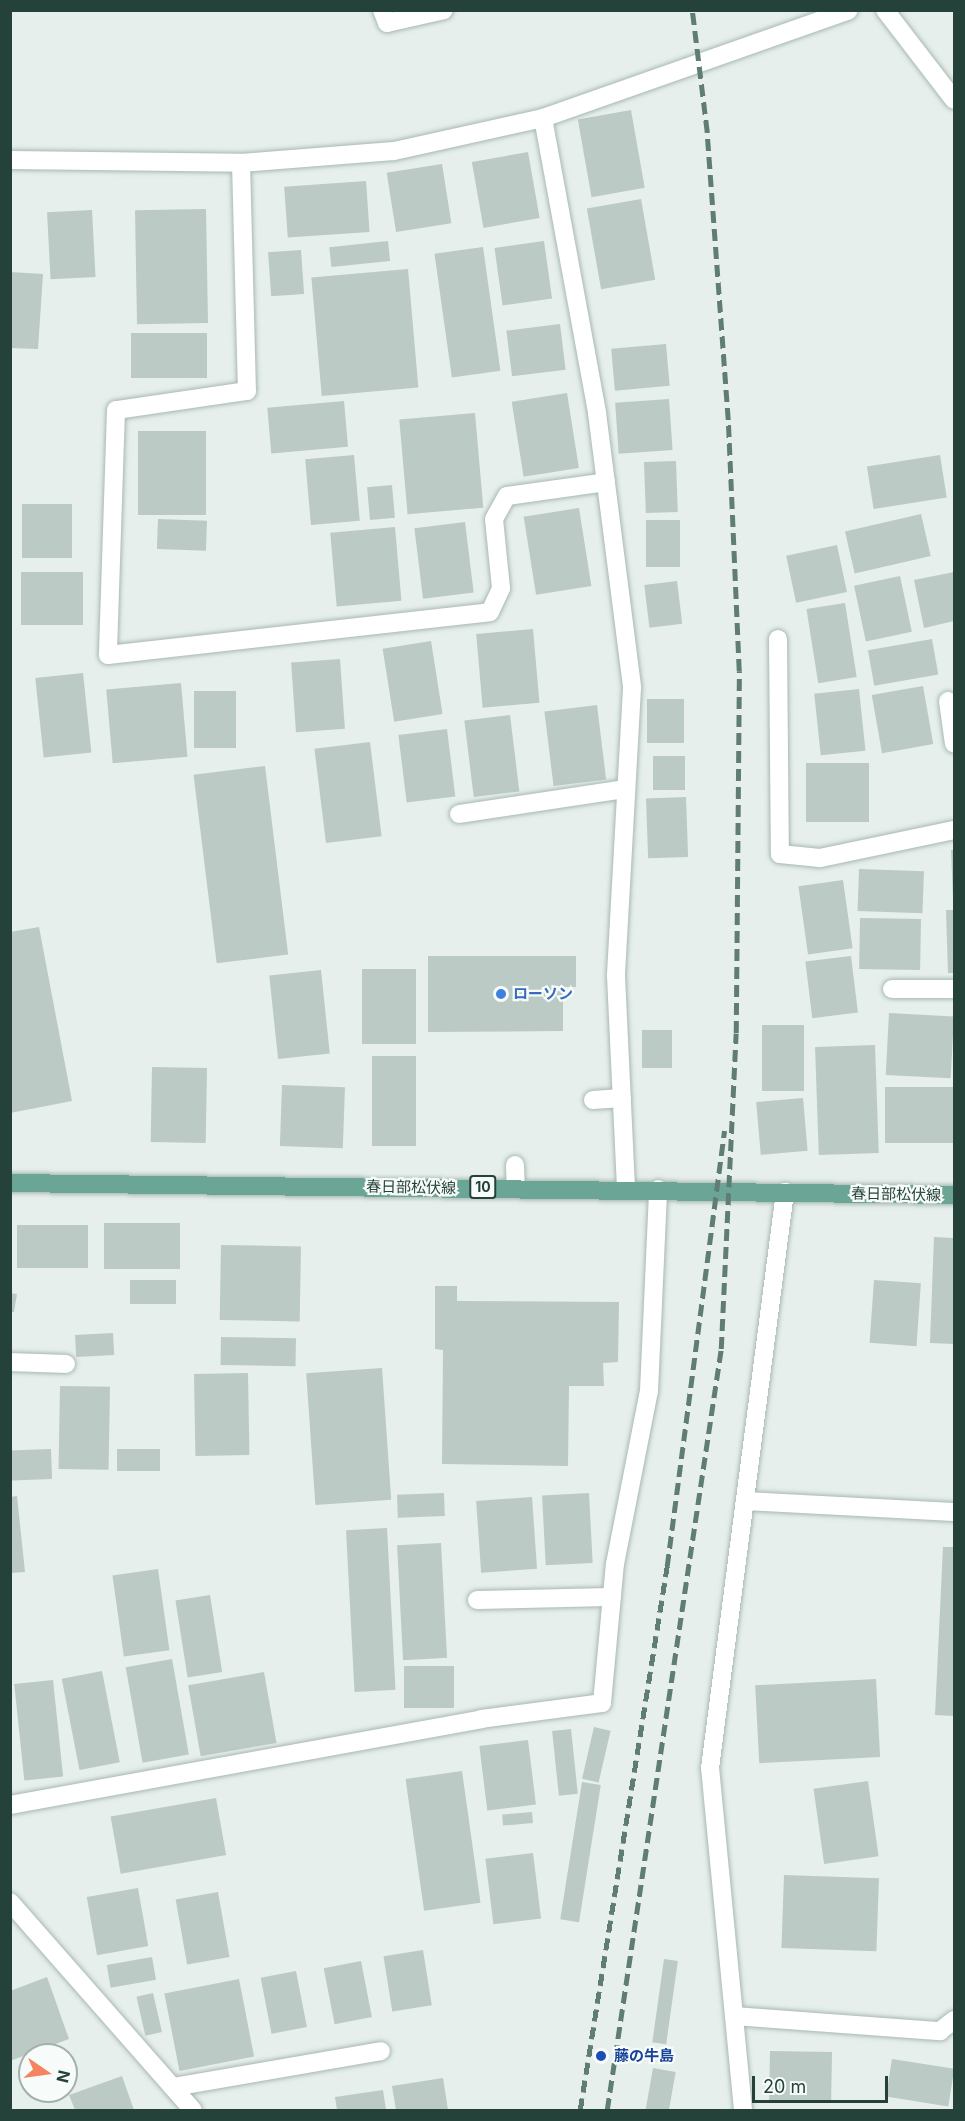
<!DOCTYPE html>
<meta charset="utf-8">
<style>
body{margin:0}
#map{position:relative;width:965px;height:2121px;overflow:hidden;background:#e6efeb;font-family:Inter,"Noto Sans JP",sans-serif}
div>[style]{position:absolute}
.building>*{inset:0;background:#bbcac4;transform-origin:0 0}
.roads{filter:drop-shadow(0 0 2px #a8b8b2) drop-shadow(0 0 2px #a8b8b2)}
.minor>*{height:18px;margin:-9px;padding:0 9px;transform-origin:9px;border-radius:9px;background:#fff}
.major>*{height:18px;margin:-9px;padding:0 9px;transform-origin:9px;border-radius:9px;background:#6aa596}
.rail>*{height:4.5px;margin-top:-2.25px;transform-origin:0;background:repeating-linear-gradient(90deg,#5f7d75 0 12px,transparent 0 18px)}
.dots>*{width:16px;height:16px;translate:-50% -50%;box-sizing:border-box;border:3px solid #f7fbf9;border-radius:50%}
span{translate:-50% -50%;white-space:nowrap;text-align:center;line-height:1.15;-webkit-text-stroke:4.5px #f7fbf9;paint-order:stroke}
.shield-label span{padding:2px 4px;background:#f7fbf9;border:2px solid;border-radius:4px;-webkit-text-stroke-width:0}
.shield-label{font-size:14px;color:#24423a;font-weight:700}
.shop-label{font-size:15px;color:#366cbe;font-weight:700}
.left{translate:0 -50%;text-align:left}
.street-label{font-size:15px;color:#24423a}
.transit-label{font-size:15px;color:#164399;font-weight:700}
.frame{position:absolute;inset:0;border:12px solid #24423a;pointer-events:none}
.north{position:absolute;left:18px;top:2043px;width:60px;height:60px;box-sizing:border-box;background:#f7fbf9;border:2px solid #a3b1ad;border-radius:50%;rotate:103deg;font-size:16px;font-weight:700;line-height:24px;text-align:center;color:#24423a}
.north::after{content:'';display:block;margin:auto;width:21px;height:27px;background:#f4845f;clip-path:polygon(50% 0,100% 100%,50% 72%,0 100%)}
.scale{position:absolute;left:752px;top:2076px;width:136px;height:27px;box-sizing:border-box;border:3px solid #24423a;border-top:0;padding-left:8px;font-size:18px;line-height:21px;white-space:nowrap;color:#24423a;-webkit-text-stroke:4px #f7fbf9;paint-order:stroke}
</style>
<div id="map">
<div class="building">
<i style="left:631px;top:110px;width:79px;height:54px;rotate:80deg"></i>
<i style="left:528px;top:152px;width:67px;height:57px;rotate:80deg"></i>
<i style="left:442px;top:164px;width:60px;height:56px;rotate:81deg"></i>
<i style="left:366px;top:181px;width:51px;height:82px;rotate:86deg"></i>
<i style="left:641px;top:199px;width:82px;height:55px;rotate:80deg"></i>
<i style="left:206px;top:209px;width:114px;height:71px;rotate:89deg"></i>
<i style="left:92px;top:210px;width:67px;height:45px;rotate:87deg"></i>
<i style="left:388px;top:241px;width:20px;height:59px;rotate:84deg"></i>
<i style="left:544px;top:241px;width:58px;height:50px;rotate:82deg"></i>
<i style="left:483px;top:247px;width:125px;height:49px;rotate:82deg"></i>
<i style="left:301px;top:250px;width:44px;height:33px;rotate:86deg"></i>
<i style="left:408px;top:269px;width:119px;height:97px;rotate:85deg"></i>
<i style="clip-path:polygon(10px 272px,43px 274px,38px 349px,10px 348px)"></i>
<i style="left:560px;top:324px;width:46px;height:54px;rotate:83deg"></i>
<i style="left:131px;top:333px;width:76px;height:45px"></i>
<i style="left:666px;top:344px;width:42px;height:55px;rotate:85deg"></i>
<i style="left:567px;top:393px;width:76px;height:56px;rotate:81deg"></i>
<i style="left:669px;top:399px;width:51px;height:54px;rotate:86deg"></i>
<i style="left:344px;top:401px;width:46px;height:77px;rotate:85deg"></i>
<i style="left:475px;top:413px;width:95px;height:76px;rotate:85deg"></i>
<i style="left:138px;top:431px;width:68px;height:84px"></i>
<i style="left:354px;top:455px;width:66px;height:49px;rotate:85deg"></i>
<i style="left:940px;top:455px;width:43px;height:74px;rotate:81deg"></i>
<i style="left:676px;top:461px;width:51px;height:32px;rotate:88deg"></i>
<i style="left:392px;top:485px;width:33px;height:25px;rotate:85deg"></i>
<i style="left:22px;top:504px;width:50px;height:54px"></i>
<i style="left:579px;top:508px;width:79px;height:56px;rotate:81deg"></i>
<i style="left:921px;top:514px;width:43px;height:78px;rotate:77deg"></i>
<i style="left:158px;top:519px;width:49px;height:30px;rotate:2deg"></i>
<i style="left:646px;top:520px;width:34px;height:47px"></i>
<i style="left:465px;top:522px;width:71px;height:51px;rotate:83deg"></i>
<i style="left:395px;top:527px;width:74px;height:65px;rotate:85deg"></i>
<i style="left:837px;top:545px;width:48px;height:52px;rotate:78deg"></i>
<i style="left:21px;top:572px;width:62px;height:53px"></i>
<i style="clip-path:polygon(954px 572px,954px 621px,924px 628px,914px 580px)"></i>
<i style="left:900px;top:576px;width:57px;height:47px;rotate:78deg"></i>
<i style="left:677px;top:581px;width:43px;height:33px;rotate:83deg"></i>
<i style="left:845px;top:603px;width:75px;height:39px;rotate:81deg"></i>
<i style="left:533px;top:629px;width:74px;height:57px;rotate:85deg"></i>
<i style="left:932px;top:639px;width:36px;height:65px;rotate:80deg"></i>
<i style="left:431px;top:641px;width:74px;height:49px;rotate:81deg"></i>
<i style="left:340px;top:659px;width:70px;height:49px;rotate:86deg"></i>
<i style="left:83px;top:673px;width:80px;height:48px;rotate:84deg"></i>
<i style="left:181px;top:683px;width:74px;height:75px;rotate:85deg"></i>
<i style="left:923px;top:686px;width:59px;height:52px;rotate:80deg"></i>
<i style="left:859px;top:689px;width:62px;height:45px;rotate:84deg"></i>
<i style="left:194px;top:691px;width:42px;height:57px"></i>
<i style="left:647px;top:699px;width:37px;height:44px"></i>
<i style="left:597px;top:705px;width:75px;height:53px;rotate:83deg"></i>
<i style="left:510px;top:715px;width:77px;height:46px;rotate:83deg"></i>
<i style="left:447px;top:729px;width:68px;height:49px;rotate:83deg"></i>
<i style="left:370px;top:742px;width:95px;height:56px;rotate:83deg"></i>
<i style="left:653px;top:756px;width:32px;height:34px"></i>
<i style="left:806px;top:763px;width:63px;height:59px"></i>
<i style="left:265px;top:766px;width:190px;height:72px;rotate:83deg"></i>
<i style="left:686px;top:797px;width:60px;height:40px;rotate:88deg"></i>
<i style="clip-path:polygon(951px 850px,954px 850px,954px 899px,953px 899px)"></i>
<i style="left:859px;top:869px;width:65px;height:42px;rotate:2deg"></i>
<i style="left:843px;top:880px;width:69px;height:45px;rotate:82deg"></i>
<i style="clip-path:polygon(946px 910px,954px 910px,954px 973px,948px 973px)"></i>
<i style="left:860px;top:918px;width:61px;height:51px;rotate:1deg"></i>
<i style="clip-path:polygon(39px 927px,72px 1101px,10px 1113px,10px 932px)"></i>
<i style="clip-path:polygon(428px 956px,576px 956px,576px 987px,563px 987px,563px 1031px,428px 1032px)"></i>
<i style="left:851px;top:956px;width:57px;height:46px;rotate:83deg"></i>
<i style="left:362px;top:969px;width:54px;height:75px"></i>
<i style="left:321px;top:970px;width:84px;height:52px;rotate:84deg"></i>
<i style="left:889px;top:1013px;width:65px;height:62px;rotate:3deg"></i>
<i style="left:762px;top:1025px;width:42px;height:66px"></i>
<i style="left:642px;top:1030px;width:30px;height:38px"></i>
<i style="left:875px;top:1045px;width:108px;height:60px;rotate:88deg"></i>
<i style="left:372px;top:1056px;width:44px;height:90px"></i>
<i style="left:152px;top:1067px;width:55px;height:75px;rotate:1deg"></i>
<i style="left:282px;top:1085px;width:63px;height:61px;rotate:2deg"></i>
<i style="left:954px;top:1087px;width:56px;height:69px;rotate:90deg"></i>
<i style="left:803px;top:1098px;width:53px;height:47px;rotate:85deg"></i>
<i style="left:104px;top:1223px;width:76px;height:46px"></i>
<i style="left:17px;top:1225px;width:71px;height:43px"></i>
<i style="clip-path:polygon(934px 1237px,954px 1238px,954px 1344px,930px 1343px)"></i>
<i style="left:221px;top:1245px;width:80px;height:75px;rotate:1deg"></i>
<i style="left:130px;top:1280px;width:46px;height:24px"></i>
<i style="left:874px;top:1280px;width:47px;height:63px;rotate:4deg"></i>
<i style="clip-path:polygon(435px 1286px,457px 1286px,457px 1301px,619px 1302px,618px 1362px,603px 1363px,604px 1386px,569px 1386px,568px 1466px,442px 1464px,443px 1350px,435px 1349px)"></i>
<i style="clip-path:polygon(10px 1293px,17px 1294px,14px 1312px,10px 1312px)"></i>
<i style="left:113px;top:1333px;width:22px;height:38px;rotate:87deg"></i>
<i style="left:221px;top:1337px;width:75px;height:28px;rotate:1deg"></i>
<i style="left:382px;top:1368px;width:132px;height:76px;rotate:86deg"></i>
<i style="left:248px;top:1373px;width:82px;height:54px;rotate:89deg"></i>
<i style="left:60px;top:1386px;width:50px;height:83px;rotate:1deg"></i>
<i style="left:51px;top:1449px;width:30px;height:41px;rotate:88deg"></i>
<i style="left:160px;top:1449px;width:22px;height:43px;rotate:90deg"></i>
<i style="left:444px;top:1493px;width:23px;height:47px;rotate:88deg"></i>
<i style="left:589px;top:1493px;width:70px;height:47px;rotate:87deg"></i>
<i style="clip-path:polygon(17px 1496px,25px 1572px,10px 1573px,10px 1497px)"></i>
<i style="left:532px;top:1497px;width:72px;height:56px;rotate:86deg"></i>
<i style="left:387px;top:1528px;width:162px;height:41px;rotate:87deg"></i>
<i style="left:441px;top:1543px;width:115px;height:44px;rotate:87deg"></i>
<i style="clip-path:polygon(943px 1547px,954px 1547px,954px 1716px,935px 1715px)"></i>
<i style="left:158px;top:1569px;width:82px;height:46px;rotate:82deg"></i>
<i style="left:210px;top:1595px;width:78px;height:35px;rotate:81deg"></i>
<i style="left:172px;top:1659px;width:97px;height:47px;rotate:80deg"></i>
<i style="left:404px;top:1666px;width:50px;height:42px"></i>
<i style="left:102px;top:1671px;width:93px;height:41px;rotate:79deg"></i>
<i style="left:264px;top:1672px;width:72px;height:77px;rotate:80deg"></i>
<i style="left:876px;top:1679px;width:78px;height:121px;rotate:87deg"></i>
<i style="left:53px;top:1680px;width:97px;height:39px;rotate:84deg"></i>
<i style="left:594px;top:1727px;width:17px;height:53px;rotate:13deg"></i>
<i style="left:571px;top:1729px;width:65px;height:19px;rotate:84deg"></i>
<i style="left:528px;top:1740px;width:65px;height:49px;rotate:83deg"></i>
<i style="left:462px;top:1771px;width:133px;height:57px;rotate:82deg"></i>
<i style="left:868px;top:1781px;width:76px;height:55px;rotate:82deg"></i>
<i style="left:582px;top:1782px;width:19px;height:139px;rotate:9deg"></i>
<i style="left:216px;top:1798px;width:58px;height:107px;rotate:80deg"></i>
<i style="left:532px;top:1812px;width:11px;height:30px;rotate:85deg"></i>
<i style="left:533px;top:1853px;width:66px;height:48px;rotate:83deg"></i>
<i style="left:784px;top:1875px;width:95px;height:73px;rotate:2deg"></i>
<i style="left:138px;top:1888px;width:59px;height:52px;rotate:80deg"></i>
<i style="left:218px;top:1892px;width:66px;height:43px;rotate:80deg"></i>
<i style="left:423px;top:1950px;width:56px;height:40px;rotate:81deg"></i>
<i style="left:152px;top:1957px;width:23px;height:46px;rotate:80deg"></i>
<i style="left:664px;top:1959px;width:14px;height:84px;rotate:8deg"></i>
<i style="left:361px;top:1961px;width:57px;height:38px;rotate:79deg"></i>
<i style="left:296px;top:1971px;width:57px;height:36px;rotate:79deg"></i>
<i style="clip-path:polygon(47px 1977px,69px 2039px,10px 2061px,10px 1991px)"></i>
<i style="left:239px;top:1979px;width:79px;height:76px;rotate:79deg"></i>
<i style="left:153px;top:1993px;width:40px;height:17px;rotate:77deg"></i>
<i style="left:770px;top:2051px;width:62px;height:50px;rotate:1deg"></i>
<i style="left:892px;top:2059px;width:63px;height:38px;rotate:9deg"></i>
<i style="left:653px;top:2068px;width:23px;height:42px;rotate:10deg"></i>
<i style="clip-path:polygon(122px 2076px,134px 2110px,75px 2110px,69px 2095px)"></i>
<i style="clip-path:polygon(443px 2078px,448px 2110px,396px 2110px,392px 2086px)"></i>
<i style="clip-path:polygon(383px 2090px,386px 2110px,337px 2110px,335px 2097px)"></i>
</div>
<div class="roads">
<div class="minor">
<i style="left:382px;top:10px;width:14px;rotate:69deg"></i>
<i style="left:387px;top:23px;width:58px;rotate:-12.8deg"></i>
<i style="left:885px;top:10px;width:113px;rotate:52.5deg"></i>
<i style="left:543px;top:118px;width:300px;rotate:79.6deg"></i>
<i style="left:597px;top:413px;width:277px;rotate:82.7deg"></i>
<i style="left:632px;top:688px;width:288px;rotate:93.2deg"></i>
<i style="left:616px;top:976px;width:212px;rotate:87.3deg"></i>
<i style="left:10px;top:160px;width:231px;rotate:0.7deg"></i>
<i style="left:241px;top:163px;width:153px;rotate:-4.5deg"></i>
<i style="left:394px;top:151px;width:153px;rotate:-12.5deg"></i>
<i style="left:543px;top:118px;width:324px;rotate:-19.4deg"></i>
<i style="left:241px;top:163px;width:228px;rotate:88.5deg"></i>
<i style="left:247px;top:391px;width:132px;rotate:171.7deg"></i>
<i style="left:116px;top:410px;width:245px;rotate:91.9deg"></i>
<i style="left:108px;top:655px;width:384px;rotate:-6.4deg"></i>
<i style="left:490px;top:612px;width:26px;rotate:-65deg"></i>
<i style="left:501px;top:588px;width:69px;rotate:-95.8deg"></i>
<i style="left:494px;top:519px;width:26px;rotate:-61deg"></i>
<i style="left:507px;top:496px;width:100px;rotate:-8deg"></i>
<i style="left:778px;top:639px;width:215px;rotate:89.5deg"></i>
<i style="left:780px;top:854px;width:40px;rotate:5.7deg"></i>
<i style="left:820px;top:858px;width:137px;rotate:-11.8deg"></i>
<i style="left:948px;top:701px;width:43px;rotate:82.1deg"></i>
<i style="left:459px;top:814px;width:168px;rotate:-8.6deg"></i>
<i style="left:892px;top:989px;width:62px"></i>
<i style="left:593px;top:1100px;width:29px;rotate:-4deg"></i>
<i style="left:515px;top:1165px;width:23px;rotate:88deg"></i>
<i style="left:10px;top:1362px;width:56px;rotate:2deg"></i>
<i style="left:745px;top:1501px;width:209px;rotate:3deg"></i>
<i style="left:477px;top:1600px;width:135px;rotate:-1.3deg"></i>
<i style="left:10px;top:1805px;width:479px;rotate:-10.3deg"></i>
<i style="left:481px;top:1719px;width:122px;rotate:-7.5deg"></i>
<i style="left:602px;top:1703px;width:140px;rotate:-84.7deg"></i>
<i style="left:615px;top:1564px;width:176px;rotate:-78.9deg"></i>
<i style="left:649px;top:1391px;width:202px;rotate:-87.4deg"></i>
<i style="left:10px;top:1902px;width:277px;rotate:48.7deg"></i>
<i style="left:734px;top:2016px;width:207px;rotate:4.2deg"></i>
<i style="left:940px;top:2031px;width:18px;rotate:-38deg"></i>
<i style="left:173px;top:2087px;width:211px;rotate:-9.8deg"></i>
<i style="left:743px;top:2110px;width:344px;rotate:-95.5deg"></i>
<i style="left:710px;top:1768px;width:581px;rotate:-82.58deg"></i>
</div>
<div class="major">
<i style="left:10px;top:1183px;width:944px;rotate:0.73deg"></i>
</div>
</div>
<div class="rail">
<i style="left:580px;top:2110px;width:551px;rotate:-80.91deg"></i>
<i style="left:667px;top:1566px;width:439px;rotate:-82.5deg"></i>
<i style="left:607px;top:2110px;width:769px;rotate:-81.48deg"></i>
<i style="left:721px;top:1349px;width:316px;rotate:-87.3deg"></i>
<i style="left:736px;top:1033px;width:362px;rotate:-89.5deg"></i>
<i style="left:739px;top:671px;width:251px;rotate:-92.5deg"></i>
<i style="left:728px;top:420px;width:289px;rotate:-94.2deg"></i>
<i style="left:707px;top:132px;width:123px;rotate:-97deg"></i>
</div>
<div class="dots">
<i style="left:501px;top:994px;background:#3f7fe0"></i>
<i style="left:601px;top:2056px;background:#1a4fb4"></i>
</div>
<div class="shield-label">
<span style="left:483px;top:1187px">10</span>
</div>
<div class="shop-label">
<span class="left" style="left:513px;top:994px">ローソン</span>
</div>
<div class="street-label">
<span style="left:411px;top:1187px;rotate:1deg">春日部松伏線</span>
<span style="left:896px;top:1194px;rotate:1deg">春日部松伏線</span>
</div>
<div class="transit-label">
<span class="left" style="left:614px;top:2056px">藤の牛島</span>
</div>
<div class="frame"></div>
<div class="north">N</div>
<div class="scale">20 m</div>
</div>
